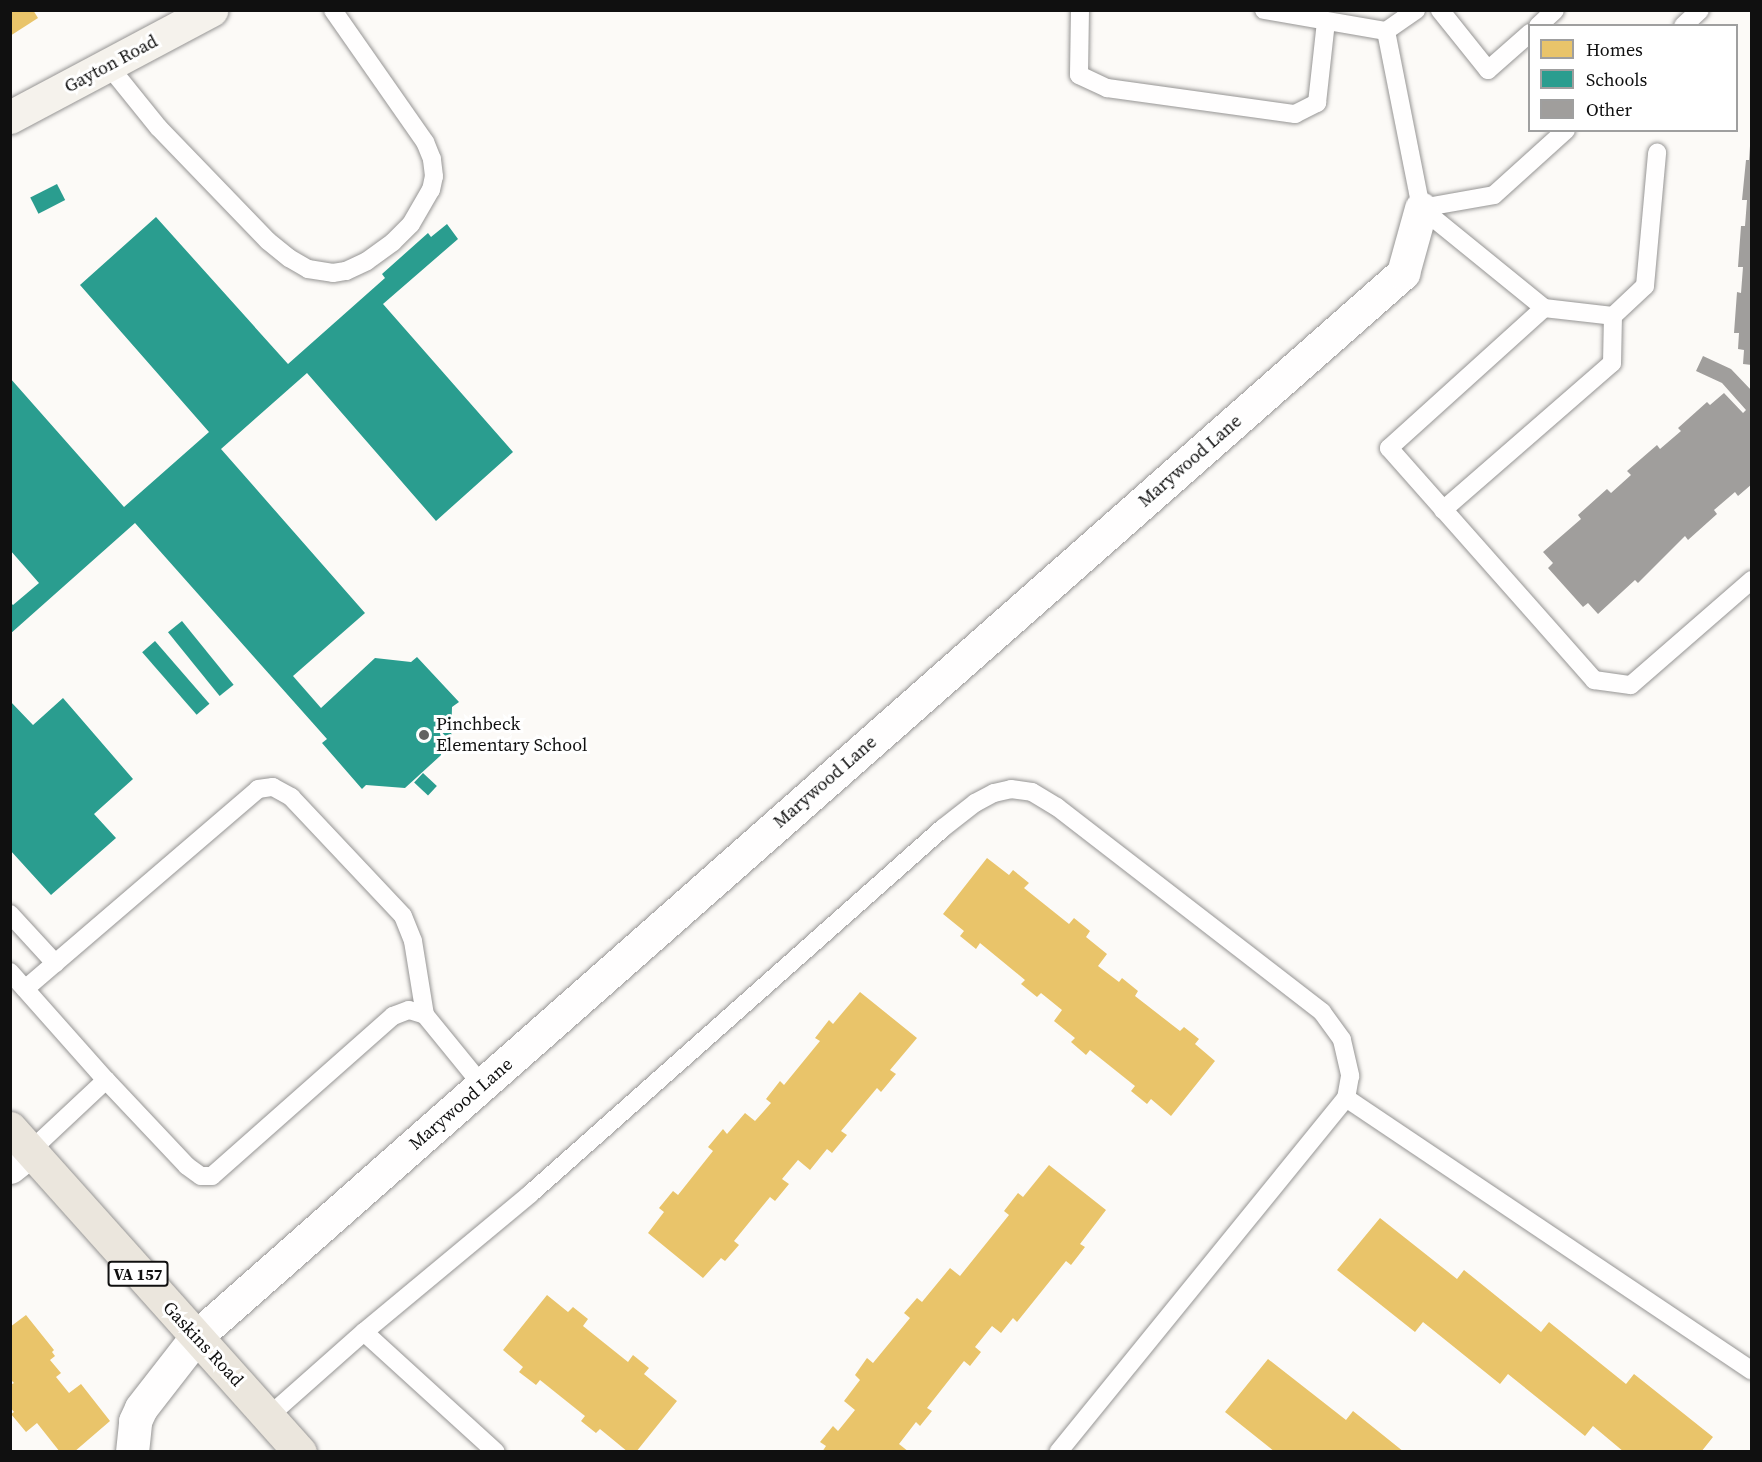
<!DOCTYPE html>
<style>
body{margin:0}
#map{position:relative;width:1762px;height:1462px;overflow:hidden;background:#fcfaf7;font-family:"Source Serif 4",serif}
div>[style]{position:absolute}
.homes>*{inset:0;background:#e9c46a}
.schools>*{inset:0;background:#2a9d8f;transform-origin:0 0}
.building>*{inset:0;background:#a09e9c}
.roads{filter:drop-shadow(0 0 2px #969594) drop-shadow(0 0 2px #969594)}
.lane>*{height:18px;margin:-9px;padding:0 9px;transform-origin:9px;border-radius:9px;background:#fffefe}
.street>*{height:33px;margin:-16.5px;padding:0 16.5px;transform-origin:16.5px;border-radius:16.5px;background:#fffefe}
.secondary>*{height:33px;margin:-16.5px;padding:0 16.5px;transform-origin:16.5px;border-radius:16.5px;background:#f5f2ec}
.primary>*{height:33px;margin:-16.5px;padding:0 16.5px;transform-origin:16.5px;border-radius:16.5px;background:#ebe6dd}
.dots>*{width:16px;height:16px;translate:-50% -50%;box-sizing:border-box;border:3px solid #fff;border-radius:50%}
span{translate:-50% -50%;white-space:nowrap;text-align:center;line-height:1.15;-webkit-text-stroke:6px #fff;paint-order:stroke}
.shield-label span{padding:2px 4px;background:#fff;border:2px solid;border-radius:4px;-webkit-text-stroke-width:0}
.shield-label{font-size:16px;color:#101010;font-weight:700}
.street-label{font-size:18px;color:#101010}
.poi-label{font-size:18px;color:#101010}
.left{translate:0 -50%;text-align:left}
.frame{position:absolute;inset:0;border:12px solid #101010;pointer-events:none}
.legend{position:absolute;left:1528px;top:24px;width:210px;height:108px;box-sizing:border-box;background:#fff;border:2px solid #9f9f9f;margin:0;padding:8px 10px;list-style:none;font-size:18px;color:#101010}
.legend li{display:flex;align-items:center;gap:12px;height:30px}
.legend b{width:30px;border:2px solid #9f9f9f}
</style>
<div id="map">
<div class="homes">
<i style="clip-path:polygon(10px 10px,33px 10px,38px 18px,10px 36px)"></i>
<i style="clip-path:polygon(987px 858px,1009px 875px,1013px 870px,1029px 883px,1024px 888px,1069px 924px,1074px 918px,1090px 931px,1086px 937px,1107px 954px,1098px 966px,1119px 982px,1122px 978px,1138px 991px,1135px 996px,1180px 1031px,1184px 1027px,1199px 1039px,1195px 1044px,1215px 1061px,1171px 1116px,1151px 1099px,1147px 1104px,1131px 1091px,1135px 1086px,1090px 1050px,1086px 1055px,1071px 1042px,1075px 1038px,1054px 1021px,1062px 1010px,1041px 993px,1037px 997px,1021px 984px,1025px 980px,980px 943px,976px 949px,960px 936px,964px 931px,943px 914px)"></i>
<i style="clip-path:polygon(860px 992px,917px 1038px,890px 1070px,896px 1074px,881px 1092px,877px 1088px,841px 1131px,847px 1135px,832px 1153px,827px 1149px,810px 1170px,798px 1160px,782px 1179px,789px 1184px,775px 1201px,770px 1197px,734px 1241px,739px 1245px,725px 1261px,721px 1258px,703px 1278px,648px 1233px,664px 1212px,659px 1208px,673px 1191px,678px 1195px,713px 1151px,708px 1147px,723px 1129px,727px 1134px,745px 1113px,755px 1121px,771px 1103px,766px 1099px,780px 1081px,784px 1085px,820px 1041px,815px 1038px,829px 1020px,833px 1024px)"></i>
<i style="clip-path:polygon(1049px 1165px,1106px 1210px,1080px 1244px,1085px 1247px,1071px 1265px,1066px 1261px,1017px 1322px,1013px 1318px,1001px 1333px,992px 1326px,975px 1347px,981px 1352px,970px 1366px,964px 1361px,927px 1408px,932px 1411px,920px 1426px,916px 1422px,899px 1444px,909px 1452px,822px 1452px,826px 1446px,820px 1442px,833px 1426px,838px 1431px,855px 1410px,844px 1401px,860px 1380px,855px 1375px,867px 1358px,873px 1363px,910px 1318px,904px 1313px,917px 1298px,922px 1302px,950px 1268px,960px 1276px,1009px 1215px,1004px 1211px,1018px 1193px,1023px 1197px)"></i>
<i style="clip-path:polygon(1380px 1218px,1457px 1279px,1464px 1270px,1541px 1332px,1549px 1322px,1626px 1384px,1634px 1374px,1713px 1437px,1701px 1452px,1624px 1452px,1593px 1426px,1585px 1436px,1508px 1374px,1500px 1384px,1423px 1322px,1415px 1332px,1337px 1270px)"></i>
<i style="clip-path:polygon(547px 1295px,568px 1312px,573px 1307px,588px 1319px,583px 1326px,628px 1362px,633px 1355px,649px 1368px,644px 1374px,677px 1401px,636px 1452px,628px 1452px,600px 1429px,596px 1433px,581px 1421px,585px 1416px,540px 1380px,536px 1385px,519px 1372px,523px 1367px,503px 1350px)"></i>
<i style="clip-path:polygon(26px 1315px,54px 1350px,52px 1352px,55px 1356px,50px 1360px,61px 1373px,56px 1377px,69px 1393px,81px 1384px,110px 1421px,74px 1452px,60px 1452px,37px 1423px,26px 1432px,11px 1414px,14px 1412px,10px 1407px,10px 1385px,14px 1383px,10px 1379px,10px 1327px)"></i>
<i style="clip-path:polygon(1268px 1359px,1346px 1420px,1353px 1411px,1404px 1452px,1275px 1452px,1225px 1412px)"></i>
</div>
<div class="schools">
<i style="left:57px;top:184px;width:18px;height:30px;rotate:63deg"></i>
<i style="clip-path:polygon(156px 217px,288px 364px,385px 278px,382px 274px,428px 233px,431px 237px,447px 224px,458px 239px,383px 304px,513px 452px,436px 521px,307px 373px,221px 449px,365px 613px,293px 676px,321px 708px,375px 658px,411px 662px,417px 657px,459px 702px,452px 707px,451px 746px,405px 788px,366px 785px,362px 789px,322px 743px,327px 739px,135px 523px,10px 634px,10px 602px,13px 605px,39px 583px,10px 550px,10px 378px,124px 507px,209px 432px,80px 285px)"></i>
<i style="left:182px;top:621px;width:82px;height:18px;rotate:51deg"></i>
<i style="left:155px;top:641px;width:83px;height:17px;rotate:49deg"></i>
<i style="clip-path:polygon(63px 698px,133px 779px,94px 814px,116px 838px,51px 895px,10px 850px,10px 701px,33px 725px)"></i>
<i style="left:423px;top:773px;width:19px;height:13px;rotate:43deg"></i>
</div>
<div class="building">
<i style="clip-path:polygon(1750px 146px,1752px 146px,1752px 365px,1743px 364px,1744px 350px,1738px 349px,1739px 333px,1734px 333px,1737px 292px,1741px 293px,1743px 267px,1738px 267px,1741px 226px,1745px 226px,1747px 200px,1742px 200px,1746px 160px,1749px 160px)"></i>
<i style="clip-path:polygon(1703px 356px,1731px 369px,1752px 391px,1752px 484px,1738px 496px,1735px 492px,1714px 510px,1717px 514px,1688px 540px,1685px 536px,1638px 583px,1635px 580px,1598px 614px,1588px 603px,1583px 607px,1548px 568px,1553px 563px,1543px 552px,1581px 519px,1578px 515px,1607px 489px,1611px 493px,1631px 475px,1627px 471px,1657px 445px,1660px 449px,1681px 431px,1678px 428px,1707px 402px,1710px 405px,1724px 393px,1743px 413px,1746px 410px,1722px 383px,1696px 371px)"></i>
</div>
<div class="roads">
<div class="lane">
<i style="left:1080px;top:10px;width:65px;rotate:90.9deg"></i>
<i style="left:1079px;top:75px;width:31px;rotate:25deg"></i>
<i style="left:1107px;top:88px;width:190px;rotate:7.9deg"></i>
<i style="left:1295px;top:114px;width:25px;rotate:-27deg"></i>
<i style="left:1317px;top:103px;width:82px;rotate:-83.7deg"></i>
<i style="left:1264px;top:10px;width:124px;rotate:9.8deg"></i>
<i style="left:1386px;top:31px;width:180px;rotate:78.8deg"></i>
<i style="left:1421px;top:208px;width:159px;rotate:39.1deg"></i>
<i style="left:1544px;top:308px;width:209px;rotate:137.9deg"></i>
<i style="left:1389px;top:448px;width:310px;rotate:48.5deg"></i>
<i style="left:1594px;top:680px;width:37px;rotate:8deg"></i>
<i style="left:1631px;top:685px;width:160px;rotate:-41deg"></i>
<i style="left:1440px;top:10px;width:77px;rotate:51.3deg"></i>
<i style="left:1488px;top:70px;width:56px;rotate:-41.4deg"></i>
<i style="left:1538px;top:26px;width:23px;rotate:-43deg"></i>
<i style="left:1683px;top:26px;width:23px;rotate:-43deg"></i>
<i style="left:1386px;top:31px;width:37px;rotate:-35deg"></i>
<i style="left:108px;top:65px;width:80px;rotate:51.1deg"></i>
<i style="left:158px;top:127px;width:158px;rotate:46deg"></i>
<i style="left:268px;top:241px;width:27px;rotate:39deg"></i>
<i style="left:289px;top:258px;width:22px;rotate:30deg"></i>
<i style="left:308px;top:269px;width:25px;rotate:9deg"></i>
<i style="left:333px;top:273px;width:13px;rotate:-9deg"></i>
<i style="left:346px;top:271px;width:23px;rotate:-25deg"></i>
<i style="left:367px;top:261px;width:32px;rotate:-36deg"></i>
<i style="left:393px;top:242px;width:25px;rotate:-45deg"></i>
<i style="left:411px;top:224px;width:39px;rotate:-60deg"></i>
<i style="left:431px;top:190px;width:14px;rotate:-78deg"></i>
<i style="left:434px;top:176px;width:17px;rotate:-97deg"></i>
<i style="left:432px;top:159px;width:18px;rotate:-112deg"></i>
<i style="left:425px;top:142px;width:161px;rotate:-124.9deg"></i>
<i style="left:1421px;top:208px;width:74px;rotate:-10.1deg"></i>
<i style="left:1494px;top:195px;width:97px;rotate:-42.1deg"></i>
<i style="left:1544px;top:308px;width:69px;rotate:6.6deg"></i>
<i style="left:1613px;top:316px;width:44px;rotate:-43.2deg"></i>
<i style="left:1645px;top:286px;width:134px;rotate:-84.8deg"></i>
<i style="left:1443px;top:510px;width:224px;rotate:-41deg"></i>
<i style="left:1612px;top:363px;width:47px;rotate:-88.8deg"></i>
<i style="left:10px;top:914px;width:67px;rotate:47.4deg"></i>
<i style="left:10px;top:972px;width:144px;rotate:48.4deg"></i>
<i style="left:106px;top:1080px;width:104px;rotate:136.9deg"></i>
<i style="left:25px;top:989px;width:307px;rotate:-40.6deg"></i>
<i style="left:258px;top:789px;width:15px;rotate:-8deg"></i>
<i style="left:273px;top:787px;width:21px;rotate:29deg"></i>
<i style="left:291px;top:797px;width:163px;rotate:46.7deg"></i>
<i style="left:403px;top:916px;width:27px;rotate:68deg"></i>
<i style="left:413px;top:941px;width:75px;rotate:80.8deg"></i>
<i style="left:106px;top:1080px;width:118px;rotate:46.7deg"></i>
<i style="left:187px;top:1166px;width:17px;rotate:36deg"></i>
<i style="left:201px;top:1176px;width:11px"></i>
<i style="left:212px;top:1176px;width:242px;rotate:-41.5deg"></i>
<i style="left:393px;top:1016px;width:17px;rotate:-21deg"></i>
<i style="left:409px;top:1010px;width:17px;rotate:17deg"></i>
<i style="left:425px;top:1015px;width:90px;rotate:50.8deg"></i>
<i style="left:1346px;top:1098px;width:489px;rotate:33.9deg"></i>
<i style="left:364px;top:1332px;width:178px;rotate:42.3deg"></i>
<i style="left:269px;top:1416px;width:127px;rotate:-41.5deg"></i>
<i style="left:364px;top:1332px;width:216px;rotate:-39.7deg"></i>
<i style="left:530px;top:1194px;width:552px;rotate:-41.55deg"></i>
<i style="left:943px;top:828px;width:41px;rotate:-38deg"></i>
<i style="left:975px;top:803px;width:21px;rotate:-28deg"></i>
<i style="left:994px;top:793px;width:17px;rotate:-13deg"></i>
<i style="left:1011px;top:789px;width:21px;rotate:8deg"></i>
<i style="left:1032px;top:792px;width:29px;rotate:31deg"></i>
<i style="left:1057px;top:807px;width:335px;rotate:37.7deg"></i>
<i style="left:1322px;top:1012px;width:34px;rotate:54deg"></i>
<i style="left:1342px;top:1040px;width:37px;rotate:77deg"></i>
<i style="left:1350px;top:1076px;width:22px;rotate:100deg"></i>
<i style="left:1346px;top:1098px;width:456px;rotate:129.1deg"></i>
</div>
<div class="street">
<i style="left:10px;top:1167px;width:26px;rotate:-39deg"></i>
<i style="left:132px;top:1452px;width:31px;rotate:-84deg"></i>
<i style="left:135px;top:1421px;width:14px;rotate:-65deg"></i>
<i style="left:141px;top:1408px;width:91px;rotate:-52.1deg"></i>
<i style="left:197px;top:1336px;width:1608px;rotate:-41.39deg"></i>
<i style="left:1403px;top:273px;width:67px;rotate:-74.5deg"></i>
</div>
<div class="secondary">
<i style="left:10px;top:117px;width:228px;rotate:-28deg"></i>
</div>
<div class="primary">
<i style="left:10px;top:1128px;width:435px;rotate:48.2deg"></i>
</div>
</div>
<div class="dots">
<i style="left:424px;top:735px;background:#636261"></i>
</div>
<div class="shield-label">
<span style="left:138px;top:1274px">VA 157</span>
</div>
<div class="street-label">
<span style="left:111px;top:64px;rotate:-28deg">Gayton Road</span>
<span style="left:1190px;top:461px;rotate:-41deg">Marywood Lane</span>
<span style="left:825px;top:782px;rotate:-41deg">Marywood Lane</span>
<span style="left:461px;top:1104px;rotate:-41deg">Marywood Lane</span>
<span style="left:203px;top:1344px;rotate:47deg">Gaskins Road</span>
</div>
<div class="poi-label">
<span class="left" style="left:436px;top:735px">Pinchbeck<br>Elementary School</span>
</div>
<div class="frame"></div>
<ul class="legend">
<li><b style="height:16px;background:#e9c46a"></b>Homes</li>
<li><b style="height:16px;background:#2a9d8f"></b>Schools</li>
<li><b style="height:16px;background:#a09e9c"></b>Other</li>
</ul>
</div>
